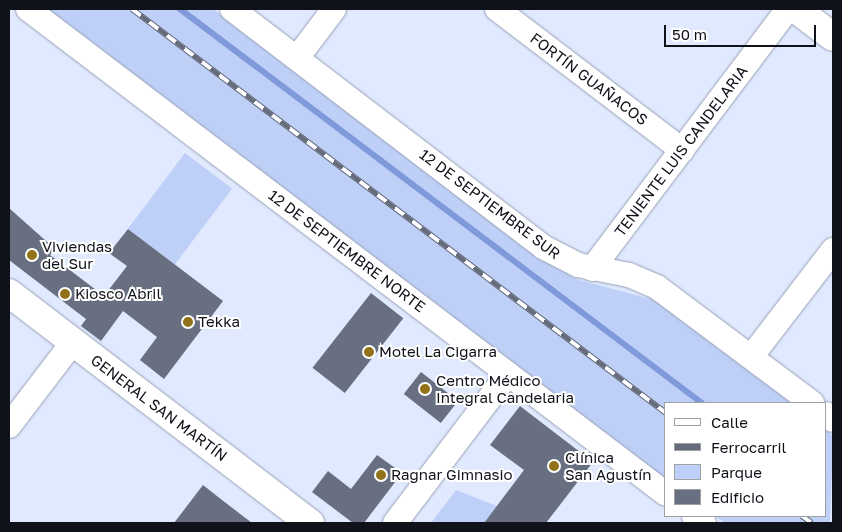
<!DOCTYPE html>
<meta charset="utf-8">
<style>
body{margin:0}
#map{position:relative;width:842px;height:532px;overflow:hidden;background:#e0e9fe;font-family:"Golos Text",sans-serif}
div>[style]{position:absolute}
.green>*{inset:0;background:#bfd0f8;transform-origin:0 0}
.stream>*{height:6px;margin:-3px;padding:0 3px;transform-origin:3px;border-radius:3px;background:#7f99da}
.building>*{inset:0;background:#676f81;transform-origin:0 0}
.roads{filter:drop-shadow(0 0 1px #98a1b5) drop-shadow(0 0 1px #98a1b5)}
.street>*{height:24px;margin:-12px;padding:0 12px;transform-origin:12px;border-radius:12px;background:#fff}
.secondary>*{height:28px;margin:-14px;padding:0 14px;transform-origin:14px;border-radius:14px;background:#fff}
.rail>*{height:5.5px;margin-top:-2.75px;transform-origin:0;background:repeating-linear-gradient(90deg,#fff 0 11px,#656b78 0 22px);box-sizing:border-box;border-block:1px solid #656b78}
.dots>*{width:14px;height:14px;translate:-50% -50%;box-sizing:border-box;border:2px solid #fff;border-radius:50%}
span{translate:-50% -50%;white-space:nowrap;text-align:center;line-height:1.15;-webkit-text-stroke:4px #fff;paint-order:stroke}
.street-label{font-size:15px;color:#0f1219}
.poi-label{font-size:15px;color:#0f1219}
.left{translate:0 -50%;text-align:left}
.frame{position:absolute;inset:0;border:10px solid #0f1219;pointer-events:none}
.legend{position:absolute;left:664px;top:402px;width:162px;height:115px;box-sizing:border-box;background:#fff;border:1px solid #9fa0a3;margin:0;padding:6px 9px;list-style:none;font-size:15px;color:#0f1219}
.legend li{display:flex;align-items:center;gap:10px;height:25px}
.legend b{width:25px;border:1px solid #9fa0a3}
.scale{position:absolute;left:664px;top:25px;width:152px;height:22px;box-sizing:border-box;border:2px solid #0f1219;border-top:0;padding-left:6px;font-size:15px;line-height:18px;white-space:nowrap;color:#0f1219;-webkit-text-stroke:4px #fff;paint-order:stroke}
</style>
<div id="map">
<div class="green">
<i style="clip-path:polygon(44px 9px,213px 9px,548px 263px,579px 280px,655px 300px,792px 403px,666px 403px,666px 479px)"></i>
<i style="left:185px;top:153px;width:59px;height:95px;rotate:37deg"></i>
<i style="clip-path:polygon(826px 430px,833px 436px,830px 523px,725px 523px,715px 516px,826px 516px)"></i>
<i style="clip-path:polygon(456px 490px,497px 506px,484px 523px,431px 523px)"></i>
</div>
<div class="stream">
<i style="left:180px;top:9px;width:654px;rotate:37.05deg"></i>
</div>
<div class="building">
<i style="clip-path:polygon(9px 208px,55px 249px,50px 255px,104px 296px,127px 266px,109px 253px,128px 229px,223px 301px,164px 379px,140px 360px,157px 337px,123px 311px,101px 341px,81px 326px,86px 319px,9px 260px)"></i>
<i style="left:371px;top:293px;width:41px;height:95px;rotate:38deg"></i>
<i style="left:421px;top:372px;width:47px;height:28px;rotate:38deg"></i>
<i style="clip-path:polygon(520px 406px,593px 462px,546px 523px,484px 523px,524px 470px,490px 445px)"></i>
<i style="clip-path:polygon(377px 455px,402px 473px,364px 523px,353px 523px,312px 492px,328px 471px,351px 489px)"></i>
<i style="clip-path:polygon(203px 485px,222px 500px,252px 523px,174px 523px)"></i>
</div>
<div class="roads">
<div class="street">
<i style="left:28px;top:9px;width:801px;rotate:37.24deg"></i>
<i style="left:232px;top:9px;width:392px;rotate:37.4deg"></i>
<i style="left:543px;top:247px;width:39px;rotate:27deg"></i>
<i style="left:578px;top:265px;width:52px;rotate:11.1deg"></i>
<i style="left:629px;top:275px;width:30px;rotate:23deg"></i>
<i style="left:657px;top:287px;width:194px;rotate:36.8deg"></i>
<i style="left:497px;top:9px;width:233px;rotate:37.3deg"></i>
<i style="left:297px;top:58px;width:61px;rotate:-52.9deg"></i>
<i style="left:592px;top:269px;width:326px;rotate:-53deg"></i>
<i style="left:751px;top:357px;width:135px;rotate:-52.5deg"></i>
<i style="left:826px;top:414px;width:9px;rotate:41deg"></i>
<i style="left:9px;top:426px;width:106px;rotate:-52.7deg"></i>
<i style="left:694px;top:516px;width:12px;rotate:35deg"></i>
<i style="left:395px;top:523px;width:187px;rotate:-52.8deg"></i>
</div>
<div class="secondary">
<i style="left:796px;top:9px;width:46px;rotate:37.1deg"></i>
<i style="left:9px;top:293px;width:379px;rotate:37.4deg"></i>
</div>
</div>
<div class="rail">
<i style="left:132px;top:9px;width:670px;rotate:37.11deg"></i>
<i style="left:802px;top:516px;width:12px;rotate:35deg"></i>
</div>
<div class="dots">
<i style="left:32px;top:255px;background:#927219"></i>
<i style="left:65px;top:294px;background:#927219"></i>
<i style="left:188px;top:322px;background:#927219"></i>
<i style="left:369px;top:352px;background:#927219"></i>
<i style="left:425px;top:389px;background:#927219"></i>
<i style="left:554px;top:466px;background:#927219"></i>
<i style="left:381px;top:475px;background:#927219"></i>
</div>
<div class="street-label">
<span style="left:589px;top:79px;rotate:37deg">FORTÍN GUAÑACOS</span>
<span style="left:681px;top:151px;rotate:-53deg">TENIENTE LUIS CANDELARIA</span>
<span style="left:490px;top:204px;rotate:37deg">12 DE SEPTIEMBRE SUR</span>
<span style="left:347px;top:251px;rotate:37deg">12 DE SEPTIEMBRE NORTE</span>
<span style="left:159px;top:408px;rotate:37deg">GENERAL SAN MARTÍN</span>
</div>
<div class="poi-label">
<span class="left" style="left:42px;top:255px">Viviendas<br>del Sur</span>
<span class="left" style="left:75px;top:294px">Kiosco Abril</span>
<span class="left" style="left:198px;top:322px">Tekka</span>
<span class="left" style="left:379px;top:352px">Motel La Cigarra</span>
<span class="left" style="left:436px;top:389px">Centro Médico<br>Integral Candelaria</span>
<span class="left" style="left:565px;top:466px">Clínica<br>San Agustín</span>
<span class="left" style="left:391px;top:475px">Ragnar Gimnasio</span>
</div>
<div class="frame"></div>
<ul class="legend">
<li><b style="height:6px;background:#fff"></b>Calle</li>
<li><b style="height:6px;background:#656b78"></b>Ferrocarril</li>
<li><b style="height:14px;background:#bfd0f8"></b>Parque</li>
<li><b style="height:14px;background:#676f81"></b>Edificio</li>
</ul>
<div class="scale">50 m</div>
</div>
